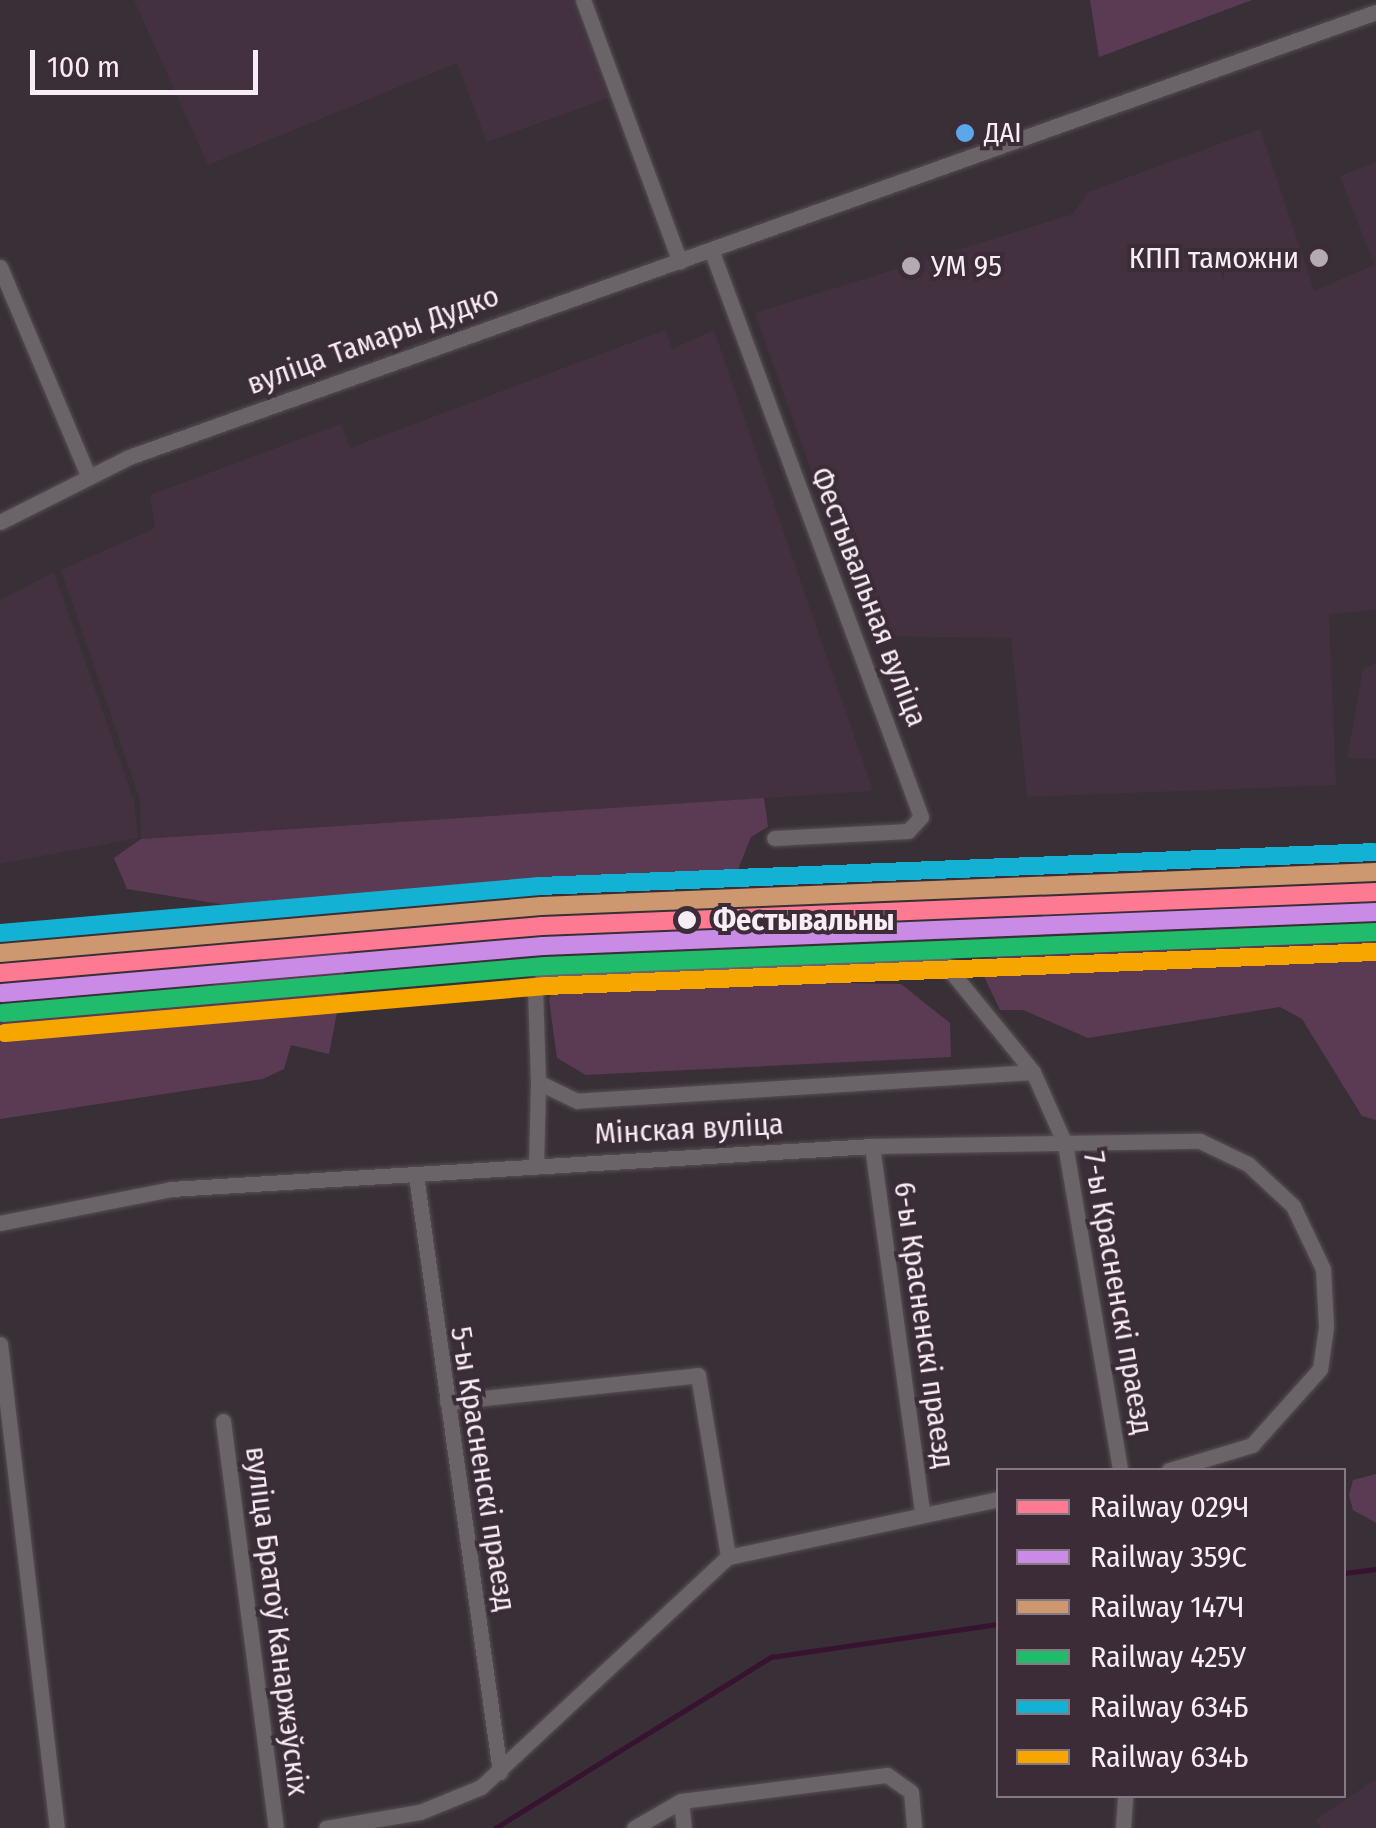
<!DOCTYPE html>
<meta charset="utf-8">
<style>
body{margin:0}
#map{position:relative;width:1376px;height:1828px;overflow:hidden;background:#383036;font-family:"Fira Sans Condensed",sans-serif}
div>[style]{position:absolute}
.built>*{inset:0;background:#44313f}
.green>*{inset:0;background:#5b3b53}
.stream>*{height:5px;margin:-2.5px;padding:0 2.5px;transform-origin:2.5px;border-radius:2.5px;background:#381330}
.roads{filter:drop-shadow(0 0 2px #564f54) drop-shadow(0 0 2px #564f54)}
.minor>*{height:15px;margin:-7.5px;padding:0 7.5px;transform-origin:7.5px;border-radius:7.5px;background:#6a6368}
.rail-1>*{height:18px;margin:-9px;padding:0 9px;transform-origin:9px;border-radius:9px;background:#fe7a93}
.rail-2>*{height:18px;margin:-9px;padding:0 9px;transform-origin:9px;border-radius:9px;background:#ca8be6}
.rail-3>*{height:18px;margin:-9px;padding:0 9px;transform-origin:9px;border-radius:9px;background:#cd976f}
.rail-4>*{height:18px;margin:-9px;padding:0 9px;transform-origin:9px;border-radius:9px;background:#20bc6c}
.rail-5>*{height:18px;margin:-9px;padding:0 9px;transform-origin:9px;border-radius:9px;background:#13b2d5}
.rail-6>*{height:18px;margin:-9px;padding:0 9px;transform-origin:9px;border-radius:9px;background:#f7a600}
.dots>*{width:28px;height:28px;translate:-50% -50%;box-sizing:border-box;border:5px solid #3b2c37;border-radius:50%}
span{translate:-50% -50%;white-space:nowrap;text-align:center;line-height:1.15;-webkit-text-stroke:8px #3b2c37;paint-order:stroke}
.bus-label{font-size:28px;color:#f7edf4}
.left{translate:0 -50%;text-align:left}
.poi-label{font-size:30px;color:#f7edf4}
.right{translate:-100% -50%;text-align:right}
.street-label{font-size:30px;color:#f7edf4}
.stop-label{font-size:30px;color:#f7edf4;font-weight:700}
.legend{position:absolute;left:996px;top:1468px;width:350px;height:330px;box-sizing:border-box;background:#3b2c37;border:2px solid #867983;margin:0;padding:12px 18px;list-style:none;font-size:30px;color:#f7edf4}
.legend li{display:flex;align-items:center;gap:20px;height:50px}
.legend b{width:50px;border:2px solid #867983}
.scale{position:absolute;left:30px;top:50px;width:228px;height:45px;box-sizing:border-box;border:5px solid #f7edf4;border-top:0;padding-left:12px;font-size:30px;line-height:35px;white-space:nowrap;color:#f7edf4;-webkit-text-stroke:8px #3b2c37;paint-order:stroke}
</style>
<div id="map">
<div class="built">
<i style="clip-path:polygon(134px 0,572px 0,608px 98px,487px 142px,457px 63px,208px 165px)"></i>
<i style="clip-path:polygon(1260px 129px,1314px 291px,1374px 265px,1340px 176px,1376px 162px,1376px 610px,1329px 614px,1336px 785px,1027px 797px,1011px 638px,870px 636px,755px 313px,1073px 214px,1088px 192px)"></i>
<i style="clip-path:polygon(665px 330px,672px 349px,714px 330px,873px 791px,141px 839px,140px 800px,61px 570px,155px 528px,150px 495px,341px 424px,350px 448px)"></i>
<i style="clip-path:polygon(54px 572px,134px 801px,138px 838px,0 864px,0 600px)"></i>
<i style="clip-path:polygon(1376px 663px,1376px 759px,1347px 758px,1363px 669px)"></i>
<i style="clip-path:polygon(1376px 1779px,1376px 1828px,1321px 1828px,1315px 1820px)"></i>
</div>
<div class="green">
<i style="clip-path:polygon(1090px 0,1252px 0,1099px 57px)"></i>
<i style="clip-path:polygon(764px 798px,768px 827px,751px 837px,731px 887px,220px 904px,127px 889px,114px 858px,141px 839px)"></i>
<i style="clip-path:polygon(1376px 925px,1376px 1120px,1362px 1116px,1302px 1019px,1280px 1007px,1088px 1038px,1023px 1010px,1000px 1010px,976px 960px,1075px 941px)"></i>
<i style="clip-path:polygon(349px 949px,329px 1054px,291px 1045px,284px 1069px,263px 1079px,0 1119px,0 1018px,235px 981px,264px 958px)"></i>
<i style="clip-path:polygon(559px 979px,901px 984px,950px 1023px,951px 1057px,586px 1075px,557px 1058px,549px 999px)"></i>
<i style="clip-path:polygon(1376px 1474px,1376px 1523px,1353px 1510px,1349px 1495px,1353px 1480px)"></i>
</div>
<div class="stream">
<i style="left:1344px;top:1573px;width:32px;rotate:-7deg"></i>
<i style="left:495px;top:1828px;width:325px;rotate:-31.8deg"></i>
<i style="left:771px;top:1657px;width:229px;rotate:-8.3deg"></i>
</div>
<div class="roads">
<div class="minor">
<i style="left:583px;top:0;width:279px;rotate:69.7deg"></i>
<i style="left:712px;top:252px;width:602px;rotate:69.7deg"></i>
<i style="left:921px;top:817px;width:19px;rotate:133deg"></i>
<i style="left:908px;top:831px;width:134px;rotate:177deg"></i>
<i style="left:0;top:267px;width:224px;rotate:67.1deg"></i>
<i style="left:0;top:522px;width:144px;rotate:-26.7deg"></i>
<i style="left:129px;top:457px;width:1324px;rotate:-19.64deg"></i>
<i style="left:1033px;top:1072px;width:457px;rotate:176.4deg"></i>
<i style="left:577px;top:1101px;width:43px;rotate:-154deg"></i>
<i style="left:538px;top:1082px;width:95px;rotate:-91.8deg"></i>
<i style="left:535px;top:987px;width:16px;rotate:-45deg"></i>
<i style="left:546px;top:976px;width:399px;rotate:-1.7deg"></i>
<i style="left:945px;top:964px;width:139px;rotate:50.8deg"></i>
<i style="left:1033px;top:1072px;width:79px;rotate:66deg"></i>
<i style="left:1065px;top:1144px;width:331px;rotate:80.4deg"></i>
<i style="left:872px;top:1146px;width:369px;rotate:82.2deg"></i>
<i style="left:536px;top:1166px;width:84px;rotate:-88.6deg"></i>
<i style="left:416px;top:1175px;width:603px;rotate:81.99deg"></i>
<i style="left:0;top:1223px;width:174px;rotate:-11.2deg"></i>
<i style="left:171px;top:1189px;width:702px;rotate:-3.51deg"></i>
<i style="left:872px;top:1146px;width:328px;rotate:-0.9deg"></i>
<i style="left:1200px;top:1141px;width:53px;rotate:25.6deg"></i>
<i style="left:1248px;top:1164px;width:62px;rotate:43deg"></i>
<i style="left:1293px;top:1206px;width:70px;rotate:64.5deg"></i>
<i style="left:1323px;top:1269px;width:58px;rotate:87deg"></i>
<i style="left:1326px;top:1327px;width:42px;rotate:98.1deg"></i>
<i style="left:1320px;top:1369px;width:102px;rotate:131.8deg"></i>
<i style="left:1252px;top:1445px;width:87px;rotate:163.2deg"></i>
<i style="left:0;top:1344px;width:487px;rotate:83.3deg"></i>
<i style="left:447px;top:1402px;width:252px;rotate:-6.1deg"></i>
<i style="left:698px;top:1375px;width:184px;rotate:80.6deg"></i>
<i style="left:223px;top:1421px;width:410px;rotate:82.6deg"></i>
<i style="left:681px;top:1801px;width:27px;rotate:84deg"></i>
<i style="left:326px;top:1828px;width:95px;rotate:-9.7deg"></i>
<i style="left:420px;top:1812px;width:66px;rotate:-22.3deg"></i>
<i style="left:481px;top:1787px;width:338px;rotate:-43deg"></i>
<i style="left:728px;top:1557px;width:276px;rotate:-12.1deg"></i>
<i style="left:634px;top:1828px;width:54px;rotate:-29.9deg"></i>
<i style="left:681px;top:1801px;width:208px;rotate:-7.2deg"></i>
<i style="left:887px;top:1775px;width:29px;rotate:35deg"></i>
<i style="left:911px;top:1792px;width:36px;rotate:85deg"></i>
<i style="left:1123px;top:1828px;width:32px;rotate:-86deg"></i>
</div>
</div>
<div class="rail-1">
<i style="left:0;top:973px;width:544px;rotate:-4.96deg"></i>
<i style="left:542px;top:926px;width:835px;rotate:-2.33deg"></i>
</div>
<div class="rail-2">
<i style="left:2px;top:993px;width:543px;rotate:-4.97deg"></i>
<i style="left:543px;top:946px;width:834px;rotate:-2.34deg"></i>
</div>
<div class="rail-3">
<i style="left:0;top:953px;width:543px;rotate:-4.97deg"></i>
<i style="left:541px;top:906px;width:835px;rotate:-2.33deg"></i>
</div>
<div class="rail-4">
<i style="left:3px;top:1013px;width:544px;rotate:-4.96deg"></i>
<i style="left:545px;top:966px;width:832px;rotate:-2.34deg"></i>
</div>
<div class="rail-5">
<i style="left:0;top:933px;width:542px;rotate:-4.97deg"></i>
<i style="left:540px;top:886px;width:835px;rotate:-2.33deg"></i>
</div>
<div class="rail-6">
<i style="left:5px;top:1033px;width:543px;rotate:-4.97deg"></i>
<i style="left:546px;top:986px;width:831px;rotate:-2.35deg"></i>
</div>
<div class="dots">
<i style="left:965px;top:133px;background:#5aa8eb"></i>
<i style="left:1319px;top:258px;background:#b4abb2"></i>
<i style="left:911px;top:266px;background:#b4abb2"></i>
<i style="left:687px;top:920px;background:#f7edf4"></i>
</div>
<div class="bus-label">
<span class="left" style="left:984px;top:133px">ДАІ</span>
</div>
<div class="poi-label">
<span class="right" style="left:1299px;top:258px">КПП таможни</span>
<span class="left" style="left:931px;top:266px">УМ 95</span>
</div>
<div class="street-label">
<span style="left:373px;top:340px;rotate:-20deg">вуліца Тамары Дудко</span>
<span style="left:869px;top:597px;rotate:69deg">Фестывальная вуліца</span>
<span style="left:689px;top:1129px;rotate:-3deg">Мінская вуліца</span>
<span style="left:1118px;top:1293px;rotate:80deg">7-ы Красненскі праезд</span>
<span style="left:924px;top:1325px;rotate:82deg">6-ы Красненскі праезд</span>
<span style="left:483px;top:1469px;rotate:81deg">5-ы Красненскі праезд</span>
<span style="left:277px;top:1621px;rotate:83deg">вуліца Братоў Канаржэўскіх</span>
</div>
<div class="stop-label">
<span class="left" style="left:713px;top:920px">Фестывальны</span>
</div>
<ul class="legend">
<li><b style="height:12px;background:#fe7a93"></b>Railway 029Ч</li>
<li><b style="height:12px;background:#ca8be6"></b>Railway 359С</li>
<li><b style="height:12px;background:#cd976f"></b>Railway 147Ч</li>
<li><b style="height:12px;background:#20bc6c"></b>Railway 425У</li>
<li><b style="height:12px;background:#13b2d5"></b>Railway 634Б</li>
<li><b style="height:12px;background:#f7a600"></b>Railway 634Ь</li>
</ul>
<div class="scale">100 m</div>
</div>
